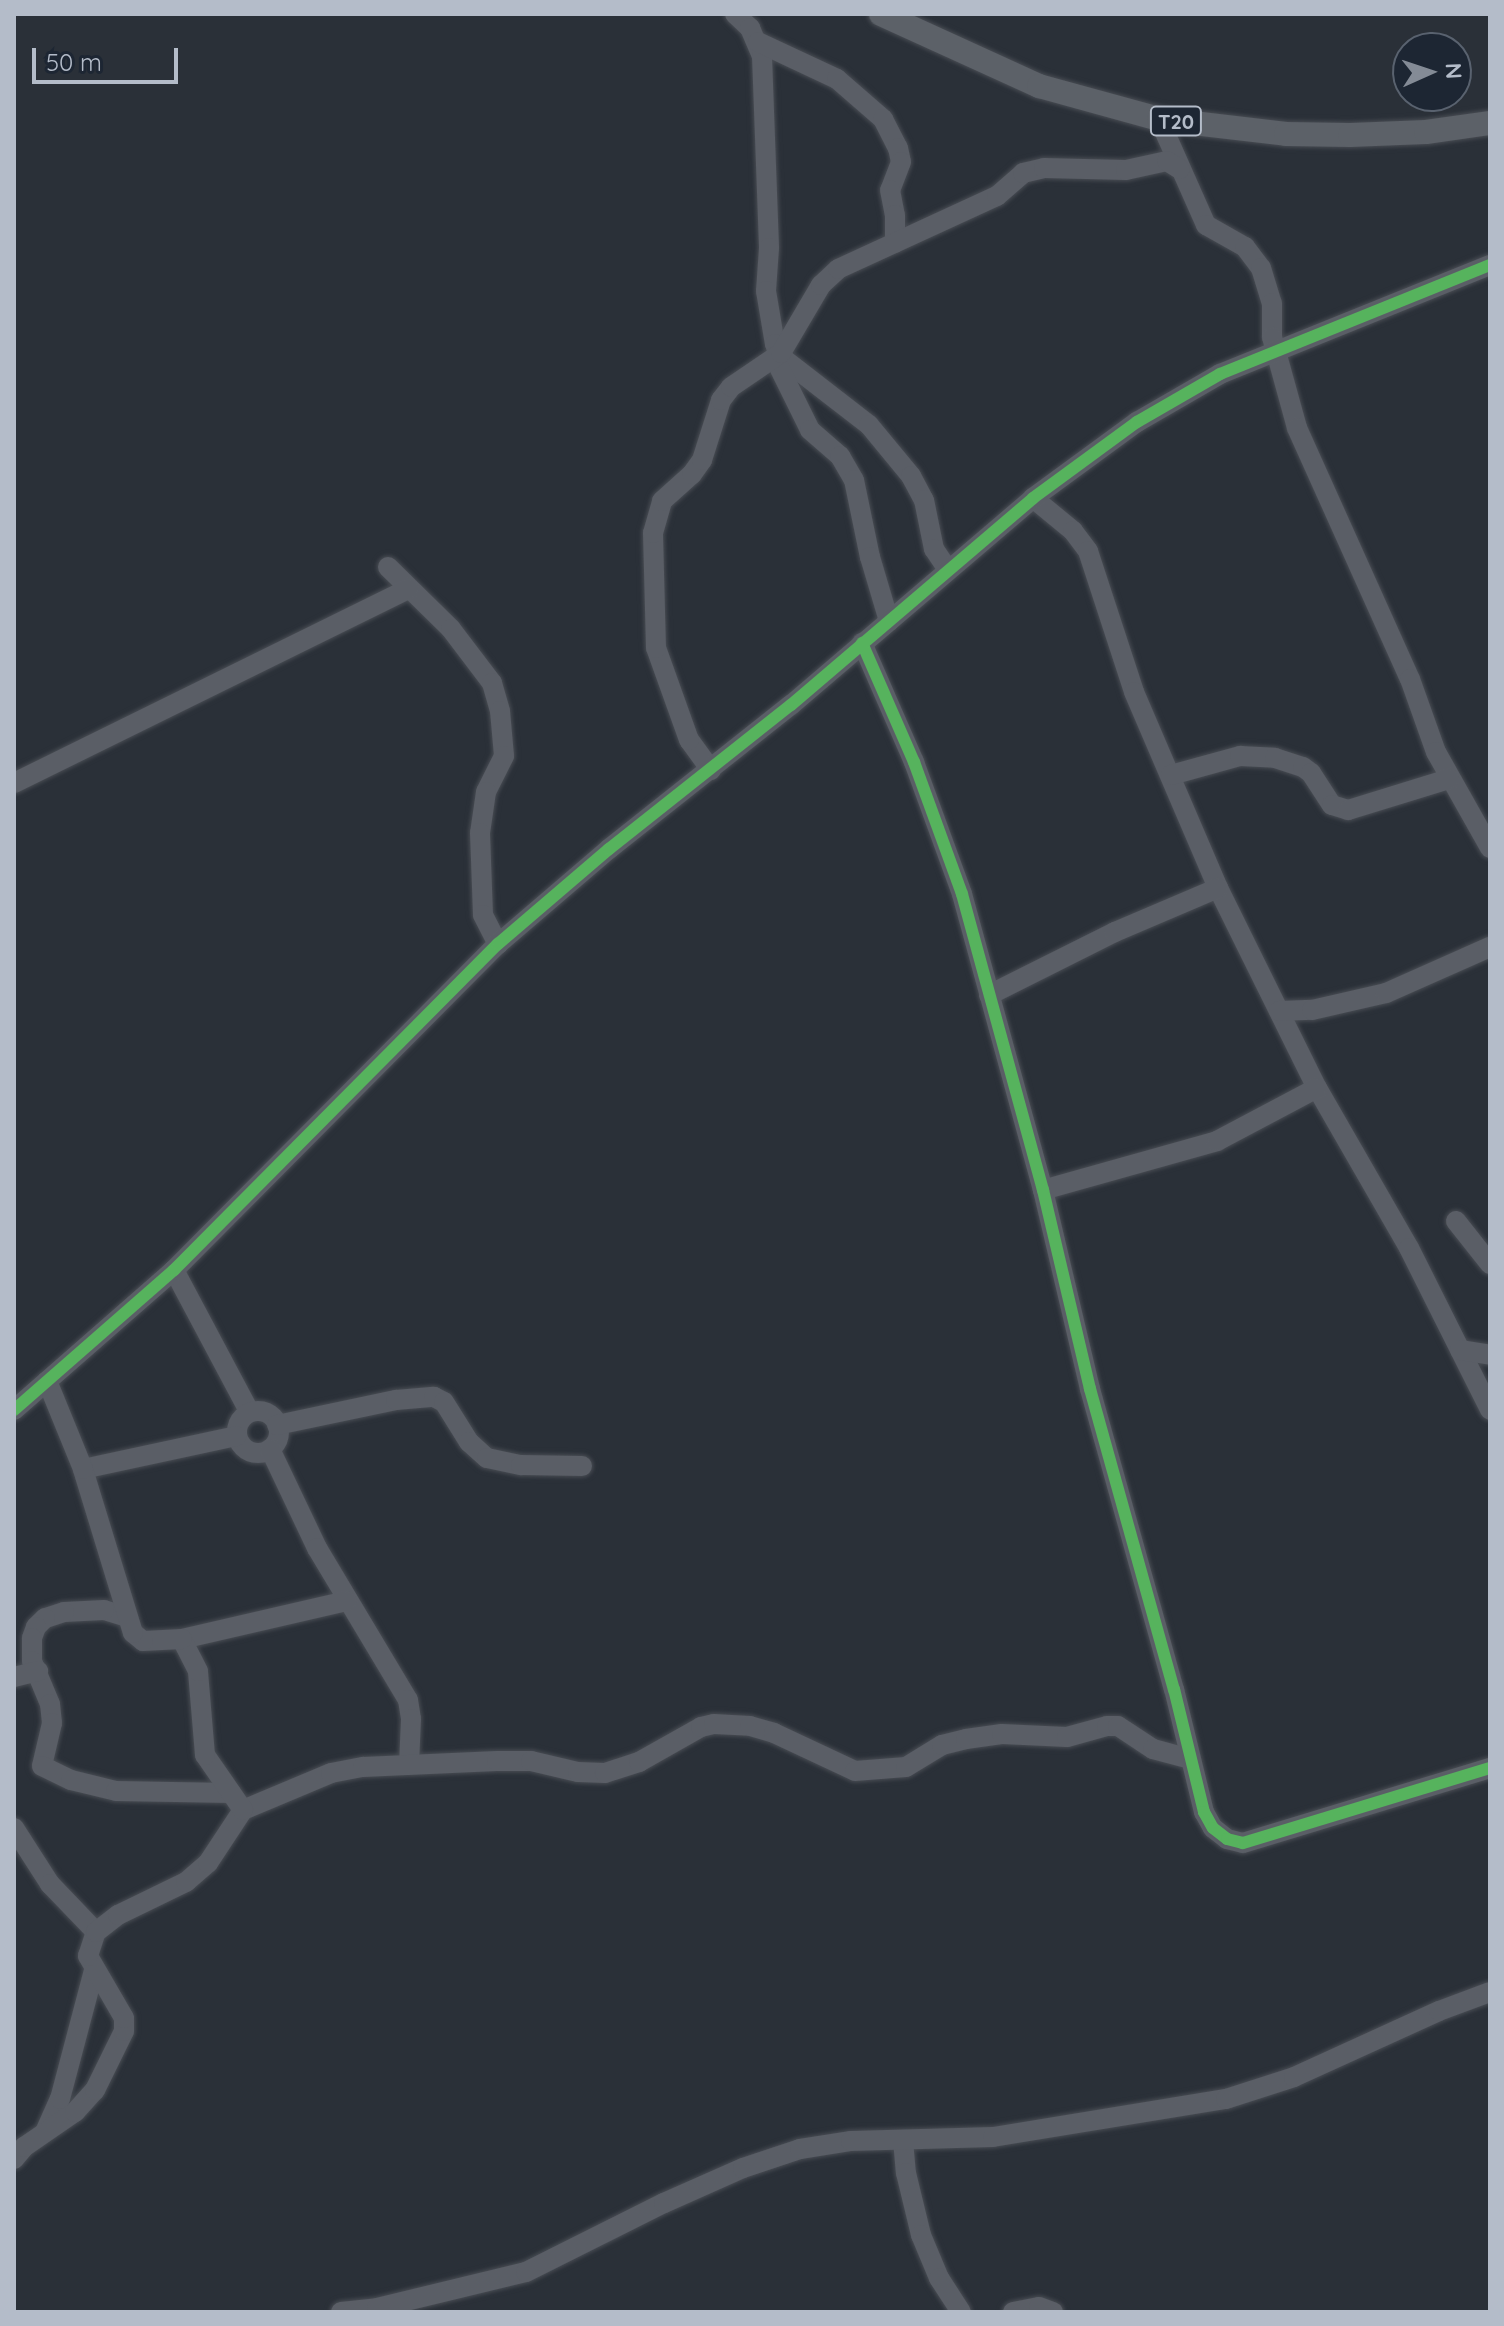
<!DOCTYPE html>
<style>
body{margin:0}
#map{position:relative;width:1504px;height:2326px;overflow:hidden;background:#2a3038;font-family:Quicksand,sans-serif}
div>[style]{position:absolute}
.roads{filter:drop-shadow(0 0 2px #484c53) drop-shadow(0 0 2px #484c53)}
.minor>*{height:20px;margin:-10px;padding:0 10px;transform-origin:10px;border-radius:10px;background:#5a5e66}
.minor>.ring{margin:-10px;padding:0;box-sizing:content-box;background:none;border:20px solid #5a5e66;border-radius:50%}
.major>*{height:24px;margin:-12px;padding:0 12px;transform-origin:12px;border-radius:12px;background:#5c6168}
.cycleway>*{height:12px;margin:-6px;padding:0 6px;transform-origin:6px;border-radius:6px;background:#56b35d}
span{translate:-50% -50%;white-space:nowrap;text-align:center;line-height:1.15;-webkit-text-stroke:6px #1d2633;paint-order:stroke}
.shield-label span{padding:2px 6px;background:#1d2633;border:2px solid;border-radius:6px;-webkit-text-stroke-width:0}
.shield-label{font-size:20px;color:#b4bcc9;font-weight:700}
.frame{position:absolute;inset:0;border:16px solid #b4bcc9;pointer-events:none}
.north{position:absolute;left:1392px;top:32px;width:80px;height:80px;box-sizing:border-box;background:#1d2633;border:2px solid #59626f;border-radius:50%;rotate:87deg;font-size:22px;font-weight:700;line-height:32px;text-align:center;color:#b4bcc9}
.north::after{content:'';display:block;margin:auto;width:28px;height:36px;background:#848b96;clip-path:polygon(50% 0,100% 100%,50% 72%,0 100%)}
.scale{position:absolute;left:32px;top:48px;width:146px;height:36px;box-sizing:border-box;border:4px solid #b4bcc9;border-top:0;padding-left:10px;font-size:24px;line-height:28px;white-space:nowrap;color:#b4bcc9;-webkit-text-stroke:6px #1d2633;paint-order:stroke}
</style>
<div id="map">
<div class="roads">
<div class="minor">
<i style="left:735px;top:14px;width:21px;rotate:43deg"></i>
<i style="left:750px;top:28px;width:30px;rotate:67deg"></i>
<i style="left:762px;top:56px;width:192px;rotate:87.9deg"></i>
<i style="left:769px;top:248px;width:43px;rotate:94deg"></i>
<i style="left:766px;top:291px;width:54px;rotate:80.4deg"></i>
<i style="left:775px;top:344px;width:19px;rotate:58deg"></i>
<i style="left:785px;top:360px;width:106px;rotate:37.7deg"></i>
<i style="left:869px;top:425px;width:66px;rotate:50.5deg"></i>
<i style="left:911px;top:476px;width:27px;rotate:62deg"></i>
<i style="left:924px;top:500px;width:50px;rotate:78.5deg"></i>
<i style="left:934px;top:549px;width:23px;rotate:56deg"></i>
<i style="left:758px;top:42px;width:87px;rotate:25.1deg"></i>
<i style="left:837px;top:79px;width:61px;rotate:41deg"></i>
<i style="left:883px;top:119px;width:33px;rotate:63deg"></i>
<i style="left:898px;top:148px;width:14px;rotate:78deg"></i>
<i style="left:901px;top:162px;width:30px;rotate:111deg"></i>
<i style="left:890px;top:190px;width:25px;rotate:79deg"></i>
<i style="left:895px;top:215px;width:28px;rotate:90deg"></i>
<i style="left:1159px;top:119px;width:116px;rotate:66.1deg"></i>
<i style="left:1206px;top:225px;width:45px;rotate:29.4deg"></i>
<i style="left:1245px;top:247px;width:26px;rotate:53deg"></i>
<i style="left:1261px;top:268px;width:37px;rotate:73deg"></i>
<i style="left:1272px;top:303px;width:34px;rotate:90deg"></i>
<i style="left:1272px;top:337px;width:94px;rotate:74.6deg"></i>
<i style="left:1297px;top:428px;width:275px;rotate:65.8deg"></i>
<i style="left:1410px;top:679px;width:77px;rotate:70.4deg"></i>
<i style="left:1436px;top:752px;width:110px;rotate:60.6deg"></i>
<i style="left:774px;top:357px;width:81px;rotate:63.7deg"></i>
<i style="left:810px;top:430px;width:40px;rotate:41deg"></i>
<i style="left:840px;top:456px;width:28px;rotate:60deg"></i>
<i style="left:854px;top:480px;width:79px;rotate:78.3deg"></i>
<i style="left:870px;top:557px;width:67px;rotate:73.5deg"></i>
<i style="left:1033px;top:498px;width:52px;rotate:39.5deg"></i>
<i style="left:1073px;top:531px;width:25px;rotate:53deg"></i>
<i style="left:1088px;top:551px;width:148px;rotate:71.9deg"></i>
<i style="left:1134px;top:692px;width:213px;rotate:66.8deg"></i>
<i style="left:1218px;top:888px;width:223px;rotate:63.7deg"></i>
<i style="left:1317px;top:1088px;width:185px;rotate:60.1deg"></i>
<i style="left:1409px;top:1248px;width:181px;rotate:63.4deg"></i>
<i style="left:388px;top:567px;width:88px;rotate:44.5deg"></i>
<i style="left:451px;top:629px;width:68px;rotate:52.8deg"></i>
<i style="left:492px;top:683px;width:29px;rotate:74deg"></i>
<i style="left:500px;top:711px;width:45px;rotate:84.9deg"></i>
<i style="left:504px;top:756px;width:40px;rotate:116.6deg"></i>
<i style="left:486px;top:792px;width:41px;rotate:98.3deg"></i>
<i style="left:480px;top:833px;width:82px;rotate:87.9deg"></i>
<i style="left:483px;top:915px;width:33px;rotate:63deg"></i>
<i style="left:862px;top:643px;width:130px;rotate:66.4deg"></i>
<i style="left:914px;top:762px;width:140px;rotate:70deg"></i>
<i style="left:962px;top:894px;width:307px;rotate:74.7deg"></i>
<i style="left:1043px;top:1190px;width:204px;rotate:76.7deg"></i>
<i style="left:1090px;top:1389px;width:312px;rotate:74.4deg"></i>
<i style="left:1174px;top:1689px;width:127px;rotate:76.3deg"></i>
<i style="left:1204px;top:1812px;width:18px;rotate:61deg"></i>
<i style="left:1213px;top:1828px;width:18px;rotate:38deg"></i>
<i style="left:1227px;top:1839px;width:16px;rotate:14deg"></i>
<i style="left:1243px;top:1843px;width:258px;rotate:-16.9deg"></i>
<i style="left:711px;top:770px;width:37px;rotate:-126deg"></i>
<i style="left:689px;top:740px;width:98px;rotate:-109.7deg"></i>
<i style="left:656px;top:648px;width:115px;rotate:-91.5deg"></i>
<i style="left:653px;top:533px;width:33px;rotate:-74deg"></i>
<i style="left:662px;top:501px;width:40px;rotate:-42deg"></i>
<i style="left:692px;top:474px;width:17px;rotate:-54deg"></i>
<i style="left:702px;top:460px;width:63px;rotate:-72.4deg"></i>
<i style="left:721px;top:400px;width:16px;rotate:-52deg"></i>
<i style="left:731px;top:387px;width:60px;rotate:-34.2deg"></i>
<i style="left:781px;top:353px;width:79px;rotate:-59.5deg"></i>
<i style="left:821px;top:285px;width:23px;rotate:-43deg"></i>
<i style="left:838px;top:269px;width:175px;rotate:-24.7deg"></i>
<i style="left:997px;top:196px;width:35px;rotate:-41deg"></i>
<i style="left:1023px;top:173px;width:22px;rotate:-13deg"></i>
<i style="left:1044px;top:168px;width:82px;rotate:1.4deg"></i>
<i style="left:1126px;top:170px;width:42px;rotate:-12.4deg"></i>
<i style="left:1167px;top:161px;width:15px;rotate:32deg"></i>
<i style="left:1171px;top:775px;width:72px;rotate:-15.4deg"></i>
<i style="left:1240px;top:756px;width:35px;rotate:3deg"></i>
<i style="left:1275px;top:758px;width:29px;rotate:18deg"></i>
<i style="left:1303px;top:767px;width:10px;rotate:37deg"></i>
<i style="left:1311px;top:773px;width:38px;rotate:57deg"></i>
<i style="left:1332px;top:805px;width:17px;rotate:17deg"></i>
<i style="left:1348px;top:810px;width:106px;rotate:-17.1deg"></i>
<i style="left:14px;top:783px;width:440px;rotate:-26.2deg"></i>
<i style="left:989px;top:995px;width:141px;rotate:-26.6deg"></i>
<i style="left:1115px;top:932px;width:112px;rotate:-23.1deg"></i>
<i style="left:1279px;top:1011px;width:33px;rotate:-2deg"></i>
<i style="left:1312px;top:1010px;width:76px;rotate:-12.9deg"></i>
<i style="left:1386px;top:993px;width:114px;rotate:-23.9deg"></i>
<i style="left:1043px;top:1190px;width:181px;rotate:-15.7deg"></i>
<i style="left:1217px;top:1141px;width:113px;rotate:-27.9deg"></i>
<i style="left:1456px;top:1221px;width:55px;rotate:51.7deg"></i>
<i style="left:174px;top:1270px;width:160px;rotate:62deg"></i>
<i style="left:1460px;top:1350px;width:30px;rotate:9deg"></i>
<i style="left:14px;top:1410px;width:213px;rotate:-41.2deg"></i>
<i style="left:174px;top:1270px;width:460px;rotate:-45.2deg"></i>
<i style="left:498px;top:944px;width:146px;rotate:-40.6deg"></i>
<i style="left:609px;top:849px;width:232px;rotate:-38.4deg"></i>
<i style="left:791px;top:705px;width:318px;rotate:-40.5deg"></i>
<i style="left:1033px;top:498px;width:129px;rotate:-36.2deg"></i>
<i style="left:1137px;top:422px;width:96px;rotate:-30deg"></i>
<i style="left:1220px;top:374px;width:291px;rotate:-22deg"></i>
<i class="ring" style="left:237px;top:1411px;width:22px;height:22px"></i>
<i style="left:277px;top:1425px;width:122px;rotate:-11.9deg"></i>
<i style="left:396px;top:1400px;width:38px;rotate:-5deg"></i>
<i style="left:434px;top:1397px;width:11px;rotate:27deg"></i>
<i style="left:444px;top:1402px;width:47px;rotate:58deg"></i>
<i style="left:469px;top:1442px;width:24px;rotate:42deg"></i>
<i style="left:487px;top:1458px;width:35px;rotate:12deg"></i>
<i style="left:521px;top:1465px;width:61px;rotate:0.9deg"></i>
<i style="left:270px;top:1449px;width:110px;rotate:64.6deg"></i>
<i style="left:317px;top:1548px;width:177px;rotate:59.1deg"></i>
<i style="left:408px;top:1700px;width:19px;rotate:81deg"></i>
<i style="left:411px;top:1719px;width:46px;rotate:92.5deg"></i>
<i style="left:83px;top:1469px;width:157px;rotate:-12.1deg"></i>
<i style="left:127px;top:1617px;width:24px;rotate:-163deg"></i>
<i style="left:104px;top:1610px;width:40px;rotate:177.1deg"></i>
<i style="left:64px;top:1612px;width:20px;rotate:162deg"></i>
<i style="left:45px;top:1618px;width:13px;rotate:135deg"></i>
<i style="left:36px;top:1627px;width:12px;rotate:110deg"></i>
<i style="left:32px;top:1638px;width:23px;rotate:90deg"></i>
<i style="left:32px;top:1661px;width:47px;rotate:67.3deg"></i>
<i style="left:50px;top:1704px;width:19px;rotate:84deg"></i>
<i style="left:52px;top:1723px;width:44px;rotate:103.1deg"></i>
<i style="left:42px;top:1766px;width:32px;rotate:26deg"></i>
<i style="left:71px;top:1780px;width:46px;rotate:13.7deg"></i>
<i style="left:116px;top:1791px;width:115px;rotate:1deg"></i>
<i style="left:182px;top:1639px;width:169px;rotate:-13deg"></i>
<i style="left:14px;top:1677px;width:25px;rotate:-14deg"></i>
<i style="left:243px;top:1810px;width:95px;rotate:-22.8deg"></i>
<i style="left:331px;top:1773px;width:33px;rotate:-11deg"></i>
<i style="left:363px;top:1767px;width:134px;rotate:-2.6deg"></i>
<i style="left:497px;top:1761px;width:34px"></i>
<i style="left:531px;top:1761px;width:48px;rotate:13.2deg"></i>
<i style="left:578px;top:1772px;width:27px;rotate:2deg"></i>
<i style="left:605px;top:1773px;width:36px;rotate:-18deg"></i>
<i style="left:639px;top:1762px;width:71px;rotate:-29.4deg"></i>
<i style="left:701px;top:1727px;width:13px;rotate:-13deg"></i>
<i style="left:714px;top:1724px;width:36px;rotate:3deg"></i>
<i style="left:750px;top:1726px;width:25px;rotate:16deg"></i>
<i style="left:774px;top:1733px;width:89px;rotate:25.1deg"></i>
<i style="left:855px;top:1771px;width:51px;rotate:-4.5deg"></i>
<i style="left:906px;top:1767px;width:42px;rotate:-31.4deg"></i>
<i style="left:942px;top:1745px;width:25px;rotate:-14deg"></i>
<i style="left:966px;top:1739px;width:36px;rotate:-8deg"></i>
<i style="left:1002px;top:1734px;width:65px;rotate:2.6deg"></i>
<i style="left:1067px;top:1737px;width:41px;rotate:-15.4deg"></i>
<i style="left:1107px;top:1726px;width:11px"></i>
<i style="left:1118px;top:1726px;width:42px;rotate:33.3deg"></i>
<i style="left:1153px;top:1749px;width:39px;rotate:15deg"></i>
<i style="left:14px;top:1828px;width:67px;rotate:57.3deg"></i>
<i style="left:50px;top:1884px;width:66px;rotate:46.2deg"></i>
<i style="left:45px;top:2132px;width:36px;rotate:-66deg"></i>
<i style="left:60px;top:2099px;width:133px;rotate:-75.2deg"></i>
<i style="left:903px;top:2140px;width:33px;rotate:85deg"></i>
<i style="left:906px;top:2173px;width:64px;rotate:76.4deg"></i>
<i style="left:921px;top:2235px;width:47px;rotate:67.3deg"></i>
<i style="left:939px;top:2278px;width:40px;rotate:57.1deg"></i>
<i style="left:14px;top:2159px;width:16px;rotate:-50deg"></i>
<i style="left:24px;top:2147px;width:62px;rotate:-34.5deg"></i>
<i style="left:75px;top:2112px;width:30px;rotate:-48deg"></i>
<i style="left:95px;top:2090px;width:66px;rotate:-63.8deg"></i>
<i style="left:124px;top:2031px;width:13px;rotate:-90deg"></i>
<i style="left:124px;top:2018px;width:72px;rotate:-120.1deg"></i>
<i style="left:88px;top:1956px;width:25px;rotate:-72deg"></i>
<i style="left:96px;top:1932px;width:28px;rotate:-38deg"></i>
<i style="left:118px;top:1915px;width:76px;rotate:-25.9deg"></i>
<i style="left:186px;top:1882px;width:29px;rotate:-41deg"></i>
<i style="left:208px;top:1863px;width:64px;rotate:-56.6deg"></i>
<i style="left:243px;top:1810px;width:67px;rotate:-124.6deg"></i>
<i style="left:205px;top:1755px;width:84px;rotate:-94.8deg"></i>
<i style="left:198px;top:1671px;width:36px;rotate:-117deg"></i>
<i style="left:182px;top:1639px;width:39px;rotate:177deg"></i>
<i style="left:143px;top:1641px;width:13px;rotate:-141deg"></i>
<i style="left:133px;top:1633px;width:171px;rotate:-107deg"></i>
<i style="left:83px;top:1469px;width:95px;rotate:-112.2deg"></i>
<i style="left:341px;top:2312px;width:36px;rotate:-6deg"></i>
<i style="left:377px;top:2308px;width:153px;rotate:-13.6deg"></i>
<i style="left:526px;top:2272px;width:154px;rotate:-26.6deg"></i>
<i style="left:664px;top:2203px;width:86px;rotate:-23.9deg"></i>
<i style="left:743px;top:2168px;width:60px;rotate:-18.4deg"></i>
<i style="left:800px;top:2149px;width:52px;rotate:-8.9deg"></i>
<i style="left:851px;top:2141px;width:142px;rotate:-1.6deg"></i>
<i style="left:993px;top:2137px;width:236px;rotate:-9.3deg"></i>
<i style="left:1226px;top:2099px;width:71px;rotate:-17.9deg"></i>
<i style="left:1294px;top:2077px;width:159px;rotate:-24.5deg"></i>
<i style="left:1439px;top:2011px;width:54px;rotate:-20.4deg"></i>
<i style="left:1013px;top:2312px;width:26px;rotate:-11deg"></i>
<i style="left:1039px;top:2307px;width:15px;rotate:20deg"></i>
</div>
<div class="major">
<i style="left:881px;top:14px;width:174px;rotate:24.5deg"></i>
<i style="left:1039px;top:86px;width:124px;rotate:15.4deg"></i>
<i style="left:1159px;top:119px;width:128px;rotate:6.7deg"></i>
<i style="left:1286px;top:134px;width:64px;rotate:0.9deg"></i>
<i style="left:1350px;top:135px;width:76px;rotate:-2.3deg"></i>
<i style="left:1426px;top:132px;width:65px;rotate:-8deg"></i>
</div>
</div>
<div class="cycleway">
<i style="left:862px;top:643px;width:130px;rotate:66.4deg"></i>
<i style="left:914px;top:762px;width:140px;rotate:70deg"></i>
<i style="left:962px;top:894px;width:307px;rotate:74.7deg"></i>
<i style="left:1043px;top:1190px;width:204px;rotate:76.7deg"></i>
<i style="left:1090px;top:1389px;width:312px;rotate:74.4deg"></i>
<i style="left:1174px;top:1689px;width:127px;rotate:76.3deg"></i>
<i style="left:1204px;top:1812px;width:18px;rotate:61deg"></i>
<i style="left:1213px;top:1828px;width:18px;rotate:38deg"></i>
<i style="left:1227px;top:1839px;width:16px;rotate:14deg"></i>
<i style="left:1243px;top:1843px;width:258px;rotate:-16.9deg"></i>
<i style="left:14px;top:1410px;width:213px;rotate:-41.2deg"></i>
<i style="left:174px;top:1270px;width:460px;rotate:-45.2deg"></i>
<i style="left:498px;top:944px;width:146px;rotate:-40.6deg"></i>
<i style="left:609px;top:849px;width:232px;rotate:-38.4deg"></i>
<i style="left:791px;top:705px;width:318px;rotate:-40.5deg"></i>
<i style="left:1033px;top:498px;width:129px;rotate:-36.2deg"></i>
<i style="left:1137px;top:422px;width:96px;rotate:-30deg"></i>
<i style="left:1220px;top:374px;width:291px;rotate:-22deg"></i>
</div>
<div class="shield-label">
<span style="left:1176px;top:121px">T20</span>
</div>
<div class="frame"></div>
<div class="north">N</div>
<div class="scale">50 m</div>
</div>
